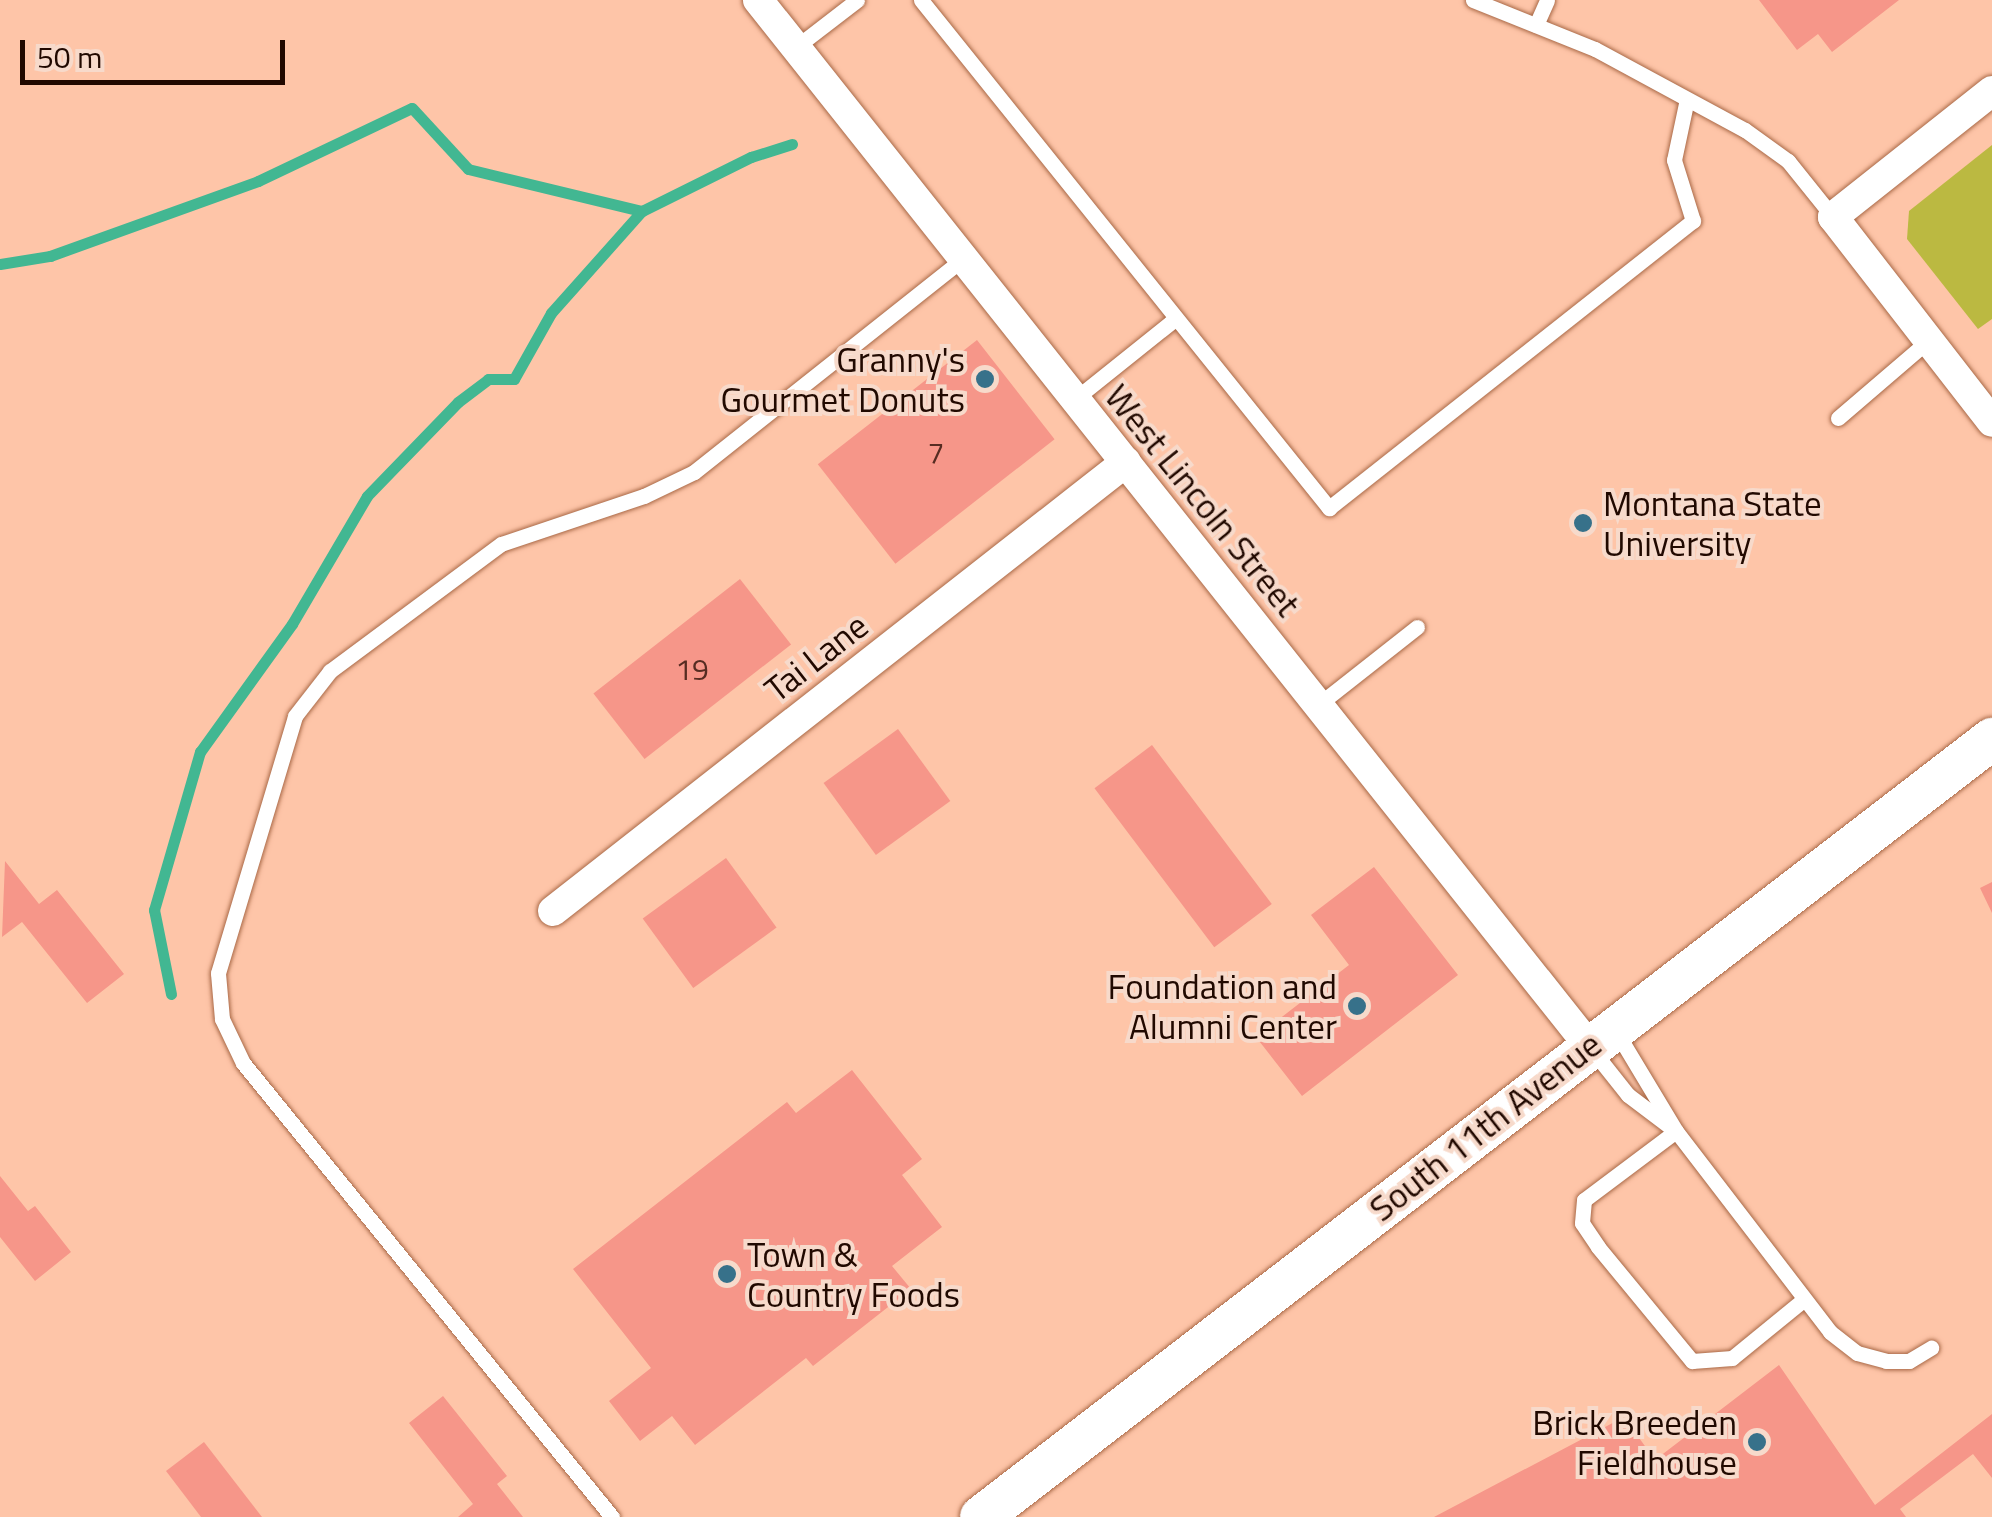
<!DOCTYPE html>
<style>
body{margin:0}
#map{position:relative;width:1992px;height:1517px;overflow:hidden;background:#fec5a8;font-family:"Titillium Web",sans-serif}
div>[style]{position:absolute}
.green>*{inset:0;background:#bbb941}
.stream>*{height:11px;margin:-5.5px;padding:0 5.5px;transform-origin:5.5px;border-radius:5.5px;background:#42b792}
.building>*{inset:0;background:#f69689;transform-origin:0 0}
.roads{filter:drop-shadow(0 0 2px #a96947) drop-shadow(0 0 2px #a96947)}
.lane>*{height:15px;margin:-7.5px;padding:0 7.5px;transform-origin:7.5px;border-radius:7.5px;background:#fff}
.street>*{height:30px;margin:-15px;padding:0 15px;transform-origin:15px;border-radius:15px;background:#fff}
.secondary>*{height:42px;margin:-21px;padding:0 21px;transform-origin:21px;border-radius:21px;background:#fff}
.dots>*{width:28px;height:28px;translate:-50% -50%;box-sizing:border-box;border:5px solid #f7dacb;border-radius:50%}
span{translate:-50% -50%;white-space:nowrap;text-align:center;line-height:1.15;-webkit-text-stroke:8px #f7dacb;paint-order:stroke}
.number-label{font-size:30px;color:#562c22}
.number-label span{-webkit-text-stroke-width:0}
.poi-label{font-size:35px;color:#210900}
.right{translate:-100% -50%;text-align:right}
.left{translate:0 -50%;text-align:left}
.street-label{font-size:35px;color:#210900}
.scale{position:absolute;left:20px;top:40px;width:265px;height:45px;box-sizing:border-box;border:5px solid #210900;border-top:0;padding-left:12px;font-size:30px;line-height:35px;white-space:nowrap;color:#210900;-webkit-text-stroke:8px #f7dacb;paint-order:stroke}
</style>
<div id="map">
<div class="green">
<i style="clip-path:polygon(1992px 145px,1992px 319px,1978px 329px,1907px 239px,1909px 211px)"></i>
</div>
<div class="stream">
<i style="left:0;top:264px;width:51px;rotate:-9.1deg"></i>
<i style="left:50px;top:256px;width:221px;rotate:-19.8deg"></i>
<i style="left:258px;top:181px;width:170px;rotate:-25.4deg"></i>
<i style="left:412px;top:108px;width:83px;rotate:47.4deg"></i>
<i style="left:468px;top:169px;width:179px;rotate:13.6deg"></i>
<i style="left:642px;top:211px;width:122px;rotate:-26.4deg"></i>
<i style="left:751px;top:157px;width:43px;rotate:-17.6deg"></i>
<i style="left:171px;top:994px;width:86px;rotate:-101.4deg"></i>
<i style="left:154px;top:910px;width:165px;rotate:-73.8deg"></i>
<i style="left:200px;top:752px;width:158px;rotate:-54.3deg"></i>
<i style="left:292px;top:624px;width:148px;rotate:-59.6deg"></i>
<i style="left:367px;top:496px;width:131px;rotate:-45.9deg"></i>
<i style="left:458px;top:402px;width:38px;rotate:-37deg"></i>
<i style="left:488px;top:379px;width:26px"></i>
<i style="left:514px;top:379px;width:76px;rotate:-60.7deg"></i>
<i style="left:551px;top:313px;width:137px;rotate:-48.3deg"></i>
</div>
<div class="building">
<i style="clip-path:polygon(1759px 0,1899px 0,1832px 52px,1818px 34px,1797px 50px)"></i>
<i style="left:977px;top:340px;width:126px;height:202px;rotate:52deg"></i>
<i style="left:740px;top:579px;width:83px;height:186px;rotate:52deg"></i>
<i style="left:898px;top:729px;width:89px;height:92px;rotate:54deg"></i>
<i style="left:1152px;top:745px;width:199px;height:72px;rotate:53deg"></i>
<i style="left:726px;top:858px;width:86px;height:103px;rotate:54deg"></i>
<i style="clip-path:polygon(5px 861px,39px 904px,57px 890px,124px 974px,87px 1003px,22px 922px,2px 937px)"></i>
<i style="clip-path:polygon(1374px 867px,1458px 975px,1302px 1096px,1256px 1037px,1349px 965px,1311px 915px)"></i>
<i style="clip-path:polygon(1992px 882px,1992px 913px,1980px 888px)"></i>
<i style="clip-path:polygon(852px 1070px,922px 1159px,902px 1175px,942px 1227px,892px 1266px,911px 1289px,813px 1366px,806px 1358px,695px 1445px,672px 1416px,640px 1441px,609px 1401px,651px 1368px,573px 1269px,787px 1102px,796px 1113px)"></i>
<i style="clip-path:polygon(0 1176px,28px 1211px,35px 1206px,71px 1252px,35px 1281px,0 1237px)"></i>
<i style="clip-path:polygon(1779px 1365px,1875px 1505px,1992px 1414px,1992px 1478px,1973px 1454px,1900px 1509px,1906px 1517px,1434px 1517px,1624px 1417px,1655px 1460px)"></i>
<i style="clip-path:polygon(443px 1396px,507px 1476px,497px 1484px,523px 1517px,458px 1517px,473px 1504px,409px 1423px)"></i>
<i style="clip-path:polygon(204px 1442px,262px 1517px,201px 1517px,166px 1471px)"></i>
</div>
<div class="roads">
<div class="lane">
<i style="left:921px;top:0;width:652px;rotate:51.23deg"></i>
<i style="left:1329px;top:508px;width:464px;rotate:-38.3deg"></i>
<i style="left:1693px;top:221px;width:64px;rotate:-107.3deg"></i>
<i style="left:1674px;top:160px;width:62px;rotate:-78deg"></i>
<i style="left:1473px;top:0;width:131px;rotate:21.9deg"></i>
<i style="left:1595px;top:49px;width:170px;rotate:28.4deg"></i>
<i style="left:1745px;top:130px;width:53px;rotate:35.8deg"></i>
<i style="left:1788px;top:161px;width:72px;rotate:51.2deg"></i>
<i style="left:1536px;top:25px;width:27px;rotate:-66deg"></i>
<i style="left:796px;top:47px;width:77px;rotate:-37.6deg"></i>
<i style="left:1075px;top:399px;width:129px;rotate:-38.7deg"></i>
<i style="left:1838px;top:418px;width:120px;rotate:-40.6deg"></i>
<i style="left:1318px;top:705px;width:126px;rotate:-38.2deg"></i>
<i style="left:1617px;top:1033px;width:114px;rotate:59deg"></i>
<i style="left:1676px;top:1131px;width:253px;rotate:52.5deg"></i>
<i style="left:1830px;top:1332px;width:34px;rotate:38deg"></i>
<i style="left:1857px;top:1353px;width:30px;rotate:15deg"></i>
<i style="left:1886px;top:1361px;width:23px"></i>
<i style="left:1909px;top:1361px;width:26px;rotate:-31deg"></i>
<i style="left:1593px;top:1051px;width:56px;rotate:51.5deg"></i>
<i style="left:1628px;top:1095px;width:51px;rotate:37.1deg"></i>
<i style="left:1676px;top:1131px;width:115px;rotate:143.1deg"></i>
<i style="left:1584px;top:1200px;width:23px;rotate:95deg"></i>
<i style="left:1582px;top:1223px;width:29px;rotate:56deg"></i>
<i style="left:1598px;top:1247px;width:148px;rotate:50.5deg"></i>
<i style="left:1692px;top:1361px;width:40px;rotate:-4.3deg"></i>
<i style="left:1732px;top:1358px;width:92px;rotate:-39.2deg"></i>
<i style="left:612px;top:1517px;width:585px;rotate:-129.1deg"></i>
<i style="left:243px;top:1063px;width:49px;rotate:-115.5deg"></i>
<i style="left:222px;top:1019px;width:46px;rotate:-95deg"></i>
<i style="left:218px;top:973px;width:268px;rotate:-73.3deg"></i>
<i style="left:295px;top:716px;width:57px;rotate:-52.1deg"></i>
<i style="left:330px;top:671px;width:213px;rotate:-36.6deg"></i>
<i style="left:501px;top:544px;width:151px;rotate:-18.6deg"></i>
<i style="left:644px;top:496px;width:55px;rotate:-25.6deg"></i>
<i style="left:694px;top:472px;width:345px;rotate:-38.4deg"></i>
</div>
<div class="street">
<i style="left:758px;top:0;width:1337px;rotate:51.53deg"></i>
<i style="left:1992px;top:91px;width:203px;rotate:141.6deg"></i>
<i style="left:1833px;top:217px;width:259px;rotate:52.2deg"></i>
<i style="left:553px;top:911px;width:728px;rotate:-38.08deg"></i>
</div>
<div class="secondary">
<i style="left:981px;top:1517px;width:1276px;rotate:-37.58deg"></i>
</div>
</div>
<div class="dots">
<i style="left:985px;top:379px;background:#37718a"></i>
<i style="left:1583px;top:523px;background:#37718a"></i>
<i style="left:1357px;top:1006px;background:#37718a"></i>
<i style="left:727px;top:1274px;background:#37718a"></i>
<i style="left:1757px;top:1442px;background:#37718a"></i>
</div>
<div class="number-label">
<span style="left:936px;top:452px">7</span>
<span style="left:692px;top:669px">19</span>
</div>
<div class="poi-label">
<span class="right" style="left:965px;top:379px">Granny's<br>Gourmet Donuts</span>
<span class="left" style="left:1603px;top:523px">Montana State<br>University</span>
<span class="right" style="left:1337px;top:1006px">Foundation and<br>Alumni Center</span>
<span class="left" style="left:747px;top:1274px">Town &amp;<br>Country Foods</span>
<span class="right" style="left:1737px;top:1442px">Brick Breeden<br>Fieldhouse</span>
</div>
<div class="street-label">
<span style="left:1203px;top:500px;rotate:51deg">West Lincoln Street</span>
<span style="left:816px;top:657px;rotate:-38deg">Tai Lane</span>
<span style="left:1485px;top:1126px;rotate:-38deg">South 11th Avenue</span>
</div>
<div class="scale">50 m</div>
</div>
